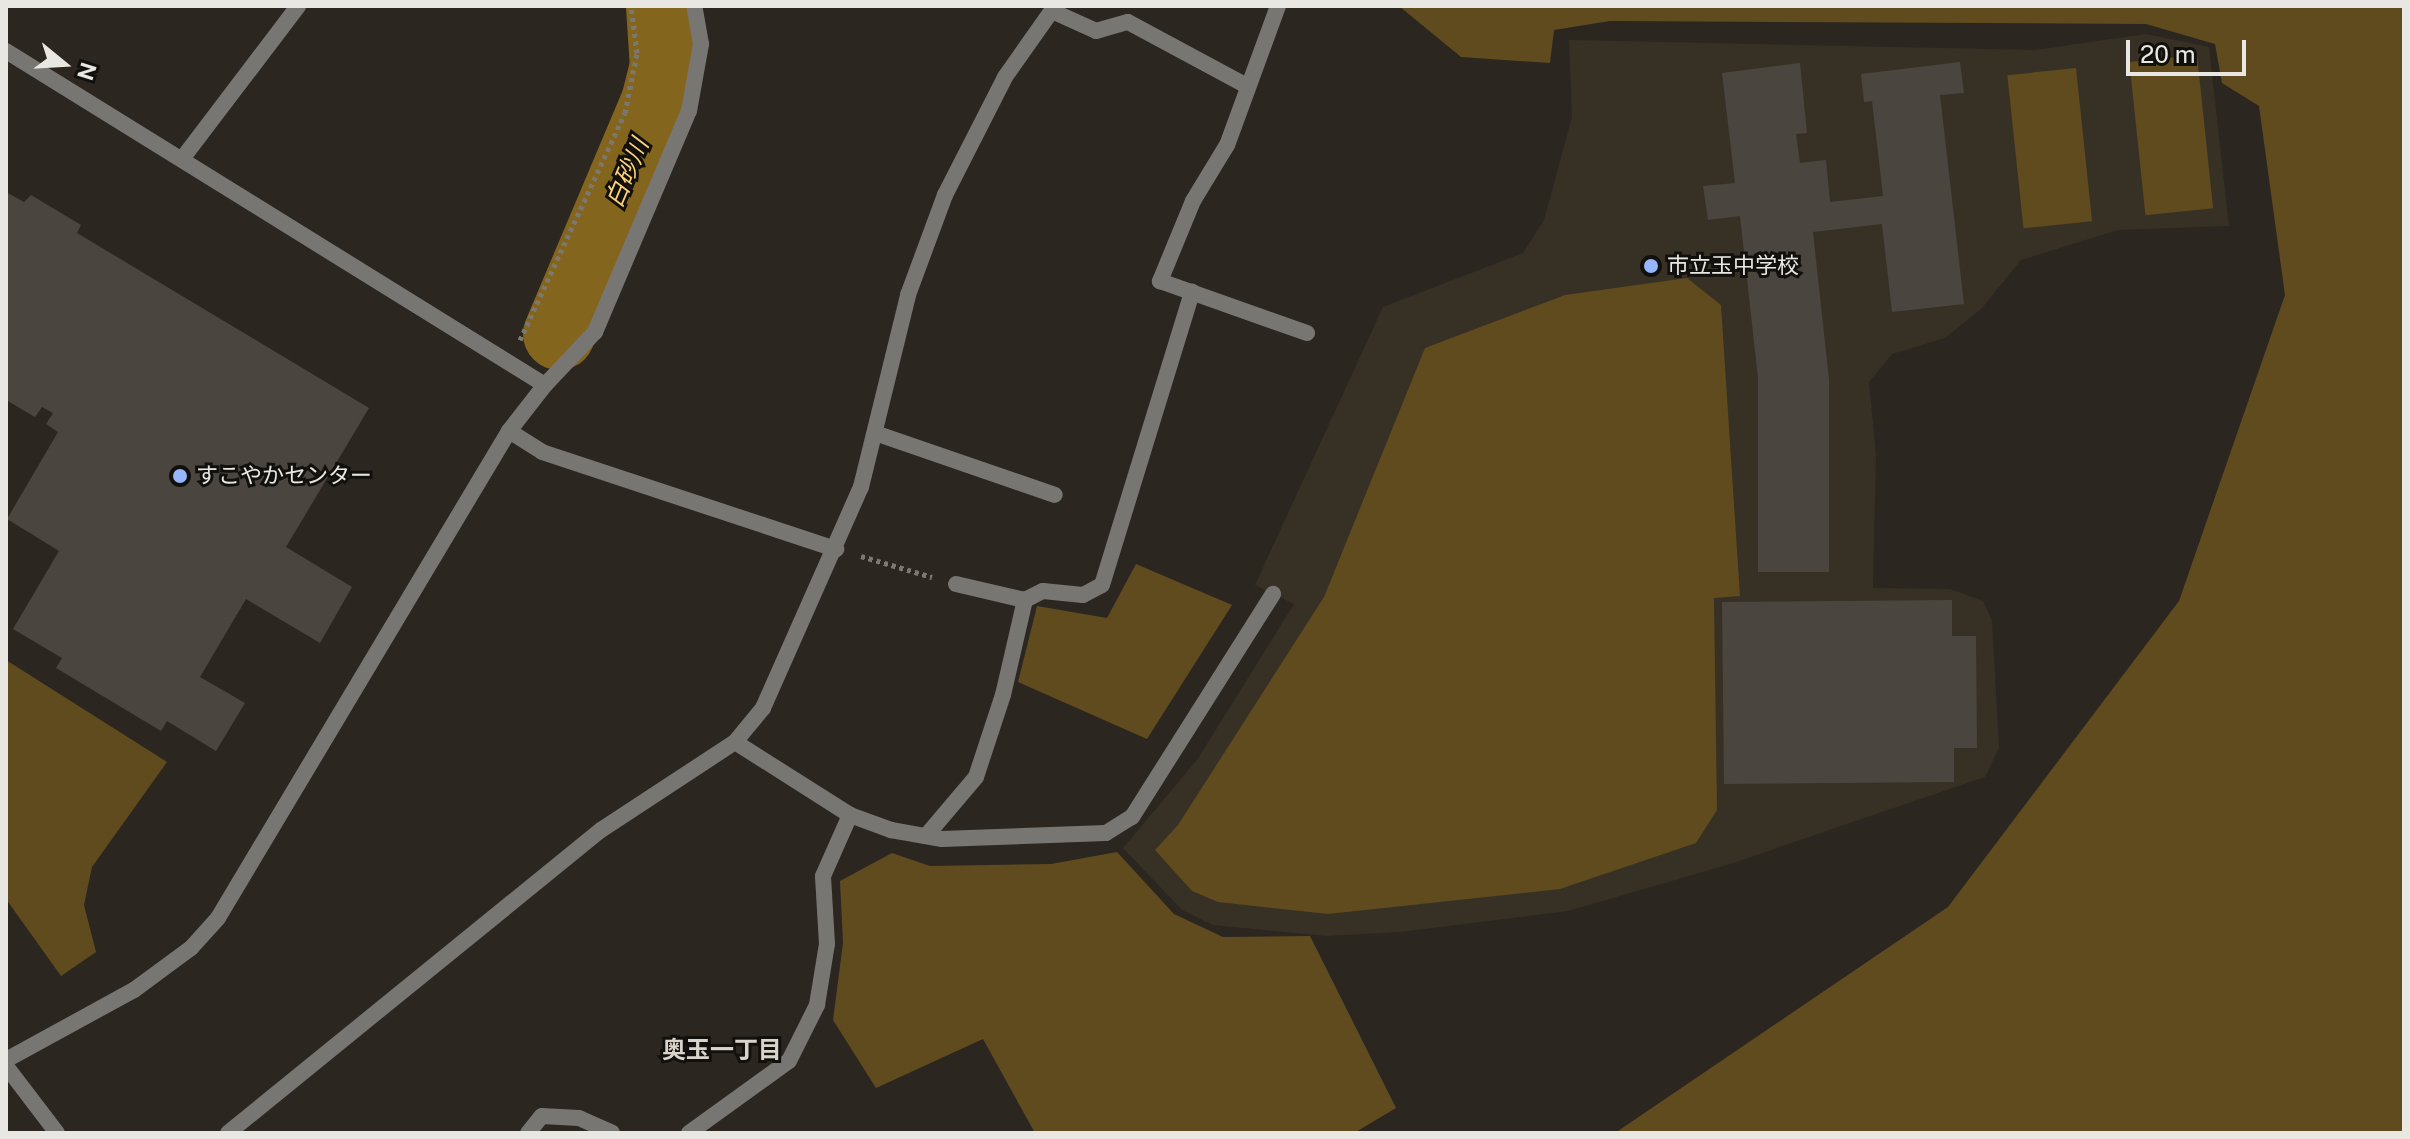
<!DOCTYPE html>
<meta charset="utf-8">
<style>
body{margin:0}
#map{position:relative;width:2410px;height:1139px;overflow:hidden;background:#2b2720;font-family:"Public Sans","Noto Sans JP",sans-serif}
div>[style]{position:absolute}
.built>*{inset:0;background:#373024}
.green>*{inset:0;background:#5f4b1e;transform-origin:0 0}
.river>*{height:72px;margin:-36px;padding:0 36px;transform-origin:36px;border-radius:36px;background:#84651e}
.building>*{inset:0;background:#4a463f}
.path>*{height:5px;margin-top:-2.5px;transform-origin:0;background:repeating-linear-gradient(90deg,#7b7871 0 4px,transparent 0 8px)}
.minor>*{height:16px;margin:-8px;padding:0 8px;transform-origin:8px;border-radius:8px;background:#787673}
.tertiary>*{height:16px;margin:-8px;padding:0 8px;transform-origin:8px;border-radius:8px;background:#787673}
.dots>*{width:22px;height:22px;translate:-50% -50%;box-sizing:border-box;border:4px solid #12100d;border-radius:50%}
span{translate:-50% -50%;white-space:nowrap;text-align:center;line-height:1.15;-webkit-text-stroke:6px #12100d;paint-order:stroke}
.poi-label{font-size:22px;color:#e9e7e2}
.left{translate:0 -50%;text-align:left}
.water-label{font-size:24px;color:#fdd278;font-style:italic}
.neighbourhood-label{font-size:24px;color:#d9d4cb;font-weight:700}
.frame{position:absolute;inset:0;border:8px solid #e9e7e2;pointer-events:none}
.north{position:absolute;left:24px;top:24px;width:80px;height:80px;-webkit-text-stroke:6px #12100d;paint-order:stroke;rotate:108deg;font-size:22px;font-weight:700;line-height:32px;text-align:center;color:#e9e7e2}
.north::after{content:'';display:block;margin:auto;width:28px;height:36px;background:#e9e7e2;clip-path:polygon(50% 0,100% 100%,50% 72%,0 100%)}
.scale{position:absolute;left:2126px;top:40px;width:120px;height:36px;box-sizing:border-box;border:4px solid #e9e7e2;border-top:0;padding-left:10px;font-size:24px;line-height:28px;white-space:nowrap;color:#e9e7e2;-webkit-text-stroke:6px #12100d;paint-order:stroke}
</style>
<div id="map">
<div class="built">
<i style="clip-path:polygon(2146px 34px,2209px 47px,2229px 226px,2118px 230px,2021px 260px,1982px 308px,1945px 338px,1892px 354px,1869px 382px,1876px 455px,1873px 588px,1950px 589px,1983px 601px,1992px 621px,1999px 748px,1985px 777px,1730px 864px,1568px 911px,1400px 932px,1326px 936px,1213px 925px,1182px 910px,1123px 848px,1197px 760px,1294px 604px,1255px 585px,1383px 307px,1523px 253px,1544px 220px,1572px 117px,1569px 40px,2035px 50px)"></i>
</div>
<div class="green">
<i style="clip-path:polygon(1399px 6px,2404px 6px,2404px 1133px,1615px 1133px,1948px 907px,2179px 601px,2285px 295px,2259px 106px,2222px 83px,2215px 44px,2146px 24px,1610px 21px,1554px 30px,1550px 63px,1461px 57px)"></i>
<i style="left:2197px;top:55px;width:154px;height:68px;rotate:84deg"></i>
<i style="left:2076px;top:68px;width:154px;height:69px;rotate:84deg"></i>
<i style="clip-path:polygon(1687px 278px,1721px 305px,1740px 596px,1714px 598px,1717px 810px,1696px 843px,1560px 889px,1328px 914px,1218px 902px,1192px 891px,1155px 850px,1178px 825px,1324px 597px,1425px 348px,1565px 295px)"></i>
<i style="clip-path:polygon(1136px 564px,1232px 605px,1147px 739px,1018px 682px,1037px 606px,1107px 618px)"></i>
<i style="clip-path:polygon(6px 660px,167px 762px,92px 867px,84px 905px,96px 952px,61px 976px,6px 899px)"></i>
<i style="clip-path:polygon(1117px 852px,1174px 914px,1223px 937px,1310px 936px,1396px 1108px,1354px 1133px,1035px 1133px,983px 1039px,876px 1088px,833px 1020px,843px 943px,840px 881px,892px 853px,930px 866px,1051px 864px)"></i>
</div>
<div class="river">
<i style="left:559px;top:334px;width:252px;rotate:-67.1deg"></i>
<i style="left:657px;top:102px;width:36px;rotate:-76deg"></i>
<i style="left:666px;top:67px;width:61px;rotate:-93.8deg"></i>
</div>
<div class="building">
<i style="clip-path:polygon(1960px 62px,1964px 93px,1940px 95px,1964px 304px,1892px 312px,1882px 224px,1813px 232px,1829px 380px,1829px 572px,1758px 572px,1758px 378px,1740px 216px,1708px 220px,1703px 186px,1735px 183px,1722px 73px,1800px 63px,1807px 133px,1796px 134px,1800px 163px,1826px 160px,1830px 202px,1883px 196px,1872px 101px,1864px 102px,1861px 74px)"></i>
<i style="clip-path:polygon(6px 192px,24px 202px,31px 195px,81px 225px,77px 233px,369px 408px,286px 547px,352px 587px,320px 643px,246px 599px,200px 677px,245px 703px,216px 751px,167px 721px,161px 731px,56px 668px,62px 658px,13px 629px,59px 551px,7px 519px,58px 432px,46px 424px,53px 413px,42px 407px,35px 417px,6px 400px)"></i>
<i style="clip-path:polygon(1952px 600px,1952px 636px,1976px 636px,1977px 748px,1954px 748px,1954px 782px,1724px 784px,1722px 602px)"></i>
</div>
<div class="path">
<i style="left:520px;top:340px;width:250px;rotate:-65.2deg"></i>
<i style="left:625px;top:113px;width:61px;rotate:-78.7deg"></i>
<i style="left:637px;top:53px;width:47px;rotate:-97.3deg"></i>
<i style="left:861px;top:556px;width:74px;rotate:16.5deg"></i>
</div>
<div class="minor">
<i style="left:1278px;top:6px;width:148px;rotate:110.1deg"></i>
<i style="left:1227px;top:145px;width:66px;rotate:121.3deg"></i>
<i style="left:1193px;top:201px;width:87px;rotate:112.4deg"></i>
<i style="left:1160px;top:281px;width:156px;rotate:19.5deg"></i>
<i style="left:1052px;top:11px;width:48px;rotate:24.4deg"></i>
<i style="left:1096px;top:31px;width:33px;rotate:-16deg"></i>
<i style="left:1128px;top:22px;width:133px;rotate:28.3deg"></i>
<i style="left:6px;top:51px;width:634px;rotate:31.79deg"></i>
<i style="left:545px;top:385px;width:73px;rotate:-46.7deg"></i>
<i style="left:595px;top:332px;width:240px;rotate:-67deg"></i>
<i style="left:689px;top:111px;width:68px;rotate:-79.8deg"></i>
<i style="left:701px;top:44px;width:39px;rotate:-100deg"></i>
<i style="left:182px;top:159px;width:192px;rotate:-52.8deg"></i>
<i style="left:509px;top:431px;width:39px;rotate:32deg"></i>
<i style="left:542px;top:452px;width:310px;rotate:18.3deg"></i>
<i style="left:875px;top:433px;width:190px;rotate:19deg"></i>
<i style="left:956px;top:584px;width:71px;rotate:13.1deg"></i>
<i style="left:1025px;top:600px;width:20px;rotate:-27deg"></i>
<i style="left:1043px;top:591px;width:40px;rotate:5.7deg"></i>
<i style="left:1083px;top:595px;width:21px;rotate:-28deg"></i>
<i style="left:1102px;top:585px;width:307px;rotate:-72.9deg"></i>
<i style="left:735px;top:742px;width:136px;rotate:32.4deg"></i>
<i style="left:850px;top:815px;width:44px;rotate:20.1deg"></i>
<i style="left:891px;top:830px;width:52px;rotate:10deg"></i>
<i style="left:942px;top:839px;width:164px;rotate:-2.1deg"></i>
<i style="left:1106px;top:833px;width:31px;rotate:-32deg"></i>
<i style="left:1132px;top:817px;width:264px;rotate:-57.7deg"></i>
<i style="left:926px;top:836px;width:77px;rotate:-49.7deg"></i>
<i style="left:976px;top:777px;width:86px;rotate:-71.8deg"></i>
<i style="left:1003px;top:695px;width:98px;rotate:-77deg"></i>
<i style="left:6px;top:1066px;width:84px;rotate:52.7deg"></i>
<i style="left:228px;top:1133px;width:481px;rotate:-39.1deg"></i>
<i style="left:601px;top:830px;width:160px;rotate:-33.3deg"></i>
<i style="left:735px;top:742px;width:44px;rotate:-50.5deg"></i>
<i style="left:763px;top:708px;width:242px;rotate:-66.1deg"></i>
<i style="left:861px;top:487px;width:198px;rotate:-76.2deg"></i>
<i style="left:908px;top:295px;width:107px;rotate:-69.7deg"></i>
<i style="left:945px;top:195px;width:132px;rotate:-63deg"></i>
<i style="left:1005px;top:77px;width:87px;rotate:-54.8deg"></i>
<i style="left:528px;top:1133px;width:22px;rotate:-51deg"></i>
<i style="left:542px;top:1116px;width:37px;rotate:3deg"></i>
<i style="left:579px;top:1118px;width:36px;rotate:24deg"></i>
<i style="left:689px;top:1133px;width:123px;rotate:-35.8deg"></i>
<i style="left:789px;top:1061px;width:63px;rotate:-63.4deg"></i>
<i style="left:817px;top:1005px;width:62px;rotate:-80.7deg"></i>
<i style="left:827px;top:944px;width:68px;rotate:-93.4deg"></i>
<i style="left:823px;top:876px;width:67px;rotate:-66.1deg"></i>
</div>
<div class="tertiary">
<i style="left:6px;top:1060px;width:146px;rotate:-28.7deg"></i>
<i style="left:134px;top:990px;width:71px;rotate:-36.4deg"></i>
<i style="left:191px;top:948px;width:40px;rotate:-48deg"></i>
<i style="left:218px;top:918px;width:567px;rotate:-59.14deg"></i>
<i style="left:509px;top:431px;width:58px;rotate:-52deg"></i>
</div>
<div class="dots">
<i style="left:1651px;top:266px;background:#95b6fd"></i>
<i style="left:180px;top:476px;background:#95b6fd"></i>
</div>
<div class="poi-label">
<span class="left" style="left:1667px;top:266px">市立玉中学校</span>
<span class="left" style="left:196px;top:476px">すこやかセンター</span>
</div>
<div class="water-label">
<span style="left:627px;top:173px;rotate:-67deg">白砂川</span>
</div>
<div class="neighbourhood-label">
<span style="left:722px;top:1050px">奥玉一丁目</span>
</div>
<div class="frame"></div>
<div class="north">N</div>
<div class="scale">20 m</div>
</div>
